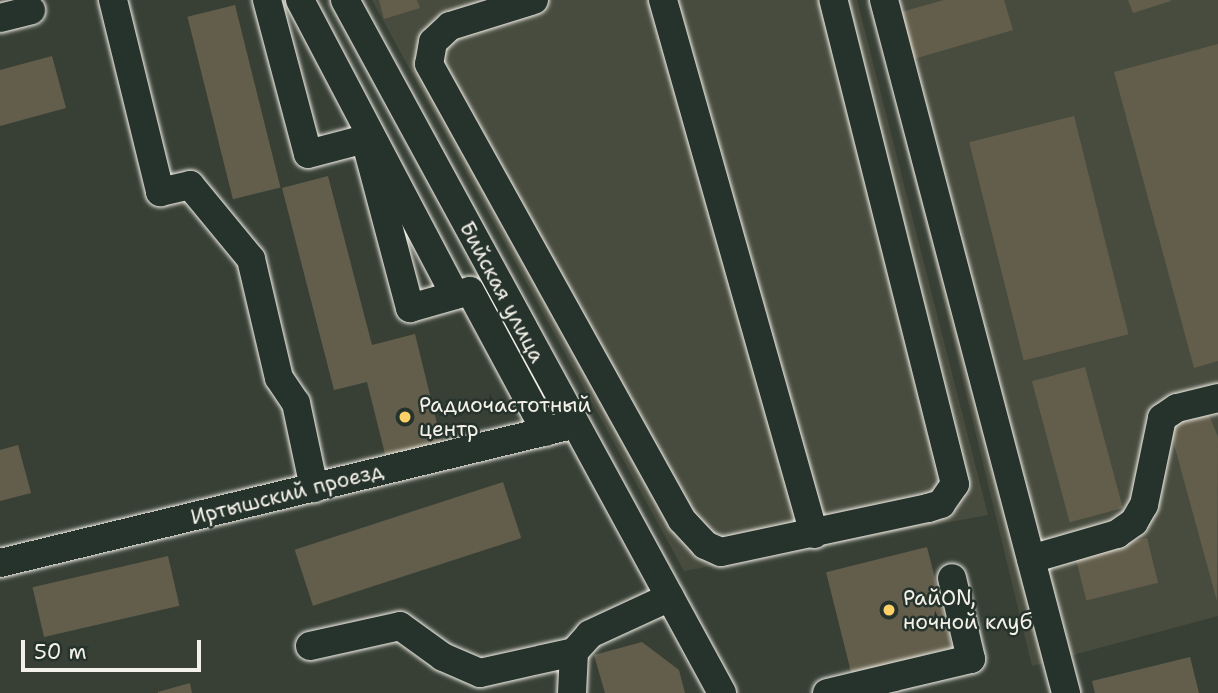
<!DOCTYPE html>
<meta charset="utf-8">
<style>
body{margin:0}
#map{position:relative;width:1218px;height:693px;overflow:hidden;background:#384036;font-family:"Shantell Sans",sans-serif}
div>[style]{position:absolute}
.built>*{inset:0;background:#484c3f}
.building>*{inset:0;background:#635e4b;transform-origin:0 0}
.roads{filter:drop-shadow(0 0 2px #f4f1e8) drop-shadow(0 0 2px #f4f1e8)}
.minor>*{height:28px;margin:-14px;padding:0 14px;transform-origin:14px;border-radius:14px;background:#26332d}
.dots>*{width:19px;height:19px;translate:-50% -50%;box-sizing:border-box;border:4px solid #26332d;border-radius:50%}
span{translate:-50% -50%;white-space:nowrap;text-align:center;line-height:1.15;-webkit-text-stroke:5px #26332d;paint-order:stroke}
.street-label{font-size:21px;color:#f4f1e8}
.poi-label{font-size:21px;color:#f4f1e8}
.left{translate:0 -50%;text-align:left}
.scale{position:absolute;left:21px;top:640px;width:180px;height:32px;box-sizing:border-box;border:4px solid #f4f1e8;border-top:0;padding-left:9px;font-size:21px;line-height:24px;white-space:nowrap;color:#f4f1e8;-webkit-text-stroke:5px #26332d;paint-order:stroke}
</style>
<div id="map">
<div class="built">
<i style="clip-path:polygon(372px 0,857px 0,988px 515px,684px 571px)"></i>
<i style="clip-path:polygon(871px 0,1218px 0,1218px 616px,1032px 666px)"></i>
</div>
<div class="building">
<i style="clip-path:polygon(379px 0,417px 0,420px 8px,384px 19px)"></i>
<i style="clip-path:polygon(944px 0,1004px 0,1013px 30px,907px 61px,894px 14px)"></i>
<i style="clip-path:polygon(1128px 0,1170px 0,1171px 1px,1133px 13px)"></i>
<i style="left:235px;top:5px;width:188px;height:49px;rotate:76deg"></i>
<i style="clip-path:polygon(1218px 44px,1218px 361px,1194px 368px,1114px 72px)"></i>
<i style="clip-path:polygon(52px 56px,66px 108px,0 126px,0 70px)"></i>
<i style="left:1074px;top:116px;width:225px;height:108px;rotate:76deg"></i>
<i style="clip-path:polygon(328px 176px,372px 345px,415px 334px,442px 444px,386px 458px,367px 382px,334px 390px,282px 188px)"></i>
<i style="left:1085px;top:367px;width:146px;height:55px;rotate:75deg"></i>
<i style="clip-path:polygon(1209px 415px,1218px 437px,1217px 601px,1169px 426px)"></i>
<i style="clip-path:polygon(18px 445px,31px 493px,0 501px,0 450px)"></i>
<i style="left:503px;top:482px;width:59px;height:219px;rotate:72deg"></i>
<i style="left:1147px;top:538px;width:46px;height:74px;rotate:76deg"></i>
<i style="left:927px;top:547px;width:104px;height:104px;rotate:76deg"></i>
<i style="left:168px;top:556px;width:51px;height:139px;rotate:77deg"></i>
<i style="clip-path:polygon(642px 642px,679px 670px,685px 693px,605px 693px,594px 655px)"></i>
<i style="clip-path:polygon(1190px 657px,1199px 693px,1095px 693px,1092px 681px)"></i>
<i style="clip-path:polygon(190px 683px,192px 693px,158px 693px,158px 692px)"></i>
</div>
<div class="roads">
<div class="minor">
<i style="left:113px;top:0;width:198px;rotate:76.2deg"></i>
<i style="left:160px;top:192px;width:31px;rotate:-13deg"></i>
<i style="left:190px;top:185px;width:96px;rotate:50.5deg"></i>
<i style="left:251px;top:259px;width:122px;rotate:76.8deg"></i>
<i style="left:279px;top:378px;width:30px;rotate:56deg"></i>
<i style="left:296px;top:403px;width:87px;rotate:78deg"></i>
<i style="left:267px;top:0;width:159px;rotate:75.1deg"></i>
<i style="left:308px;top:154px;width:59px;rotate:-14.7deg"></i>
<i style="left:365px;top:139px;width:175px;rotate:75.1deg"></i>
<i style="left:410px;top:308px;width:62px;rotate:-15.8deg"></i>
<i style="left:470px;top:291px;width:160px;rotate:61.7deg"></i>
<i style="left:300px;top:0;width:333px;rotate:62.3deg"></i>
<i style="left:345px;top:0;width:789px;rotate:61.45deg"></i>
<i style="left:534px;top:0;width:88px;rotate:162.8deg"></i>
<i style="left:450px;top:26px;width:23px;rotate:137deg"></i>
<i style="left:433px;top:42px;width:22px;rotate:100deg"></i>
<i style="left:429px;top:64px;width:521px;rotate:60.98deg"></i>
<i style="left:682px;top:520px;width:34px;rotate:47deg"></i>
<i style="left:705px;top:545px;width:17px;rotate:24deg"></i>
<i style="left:721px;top:552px;width:212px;rotate:-12deg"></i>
<i style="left:928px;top:508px;width:14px;rotate:-17deg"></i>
<i style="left:941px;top:504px;width:24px;rotate:-55deg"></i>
<i style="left:955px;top:484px;width:499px;rotate:-104.1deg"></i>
<i style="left:663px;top:0;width:555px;rotate:74.21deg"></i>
<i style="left:884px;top:0;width:717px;rotate:75.28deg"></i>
<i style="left:0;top:18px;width:32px;rotate:-14deg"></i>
<i style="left:1031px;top:559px;width:90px;rotate:-16.2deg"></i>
<i style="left:1117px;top:534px;width:21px;rotate:-35deg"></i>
<i style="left:1134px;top:522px;width:20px;rotate:-60deg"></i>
<i style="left:1144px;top:505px;width:89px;rotate:-78.3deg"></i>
<i style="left:1162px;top:418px;width:18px;rotate:-34deg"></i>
<i style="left:1177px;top:408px;width:42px;rotate:-13.7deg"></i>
<i style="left:0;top:563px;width:580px;rotate:-13.56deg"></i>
<i style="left:310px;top:646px;width:92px;rotate:-12.5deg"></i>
<i style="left:400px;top:626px;width:53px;rotate:35.8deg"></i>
<i style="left:443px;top:657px;width:40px;rotate:23.4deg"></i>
<i style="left:480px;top:673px;width:96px;rotate:-12.6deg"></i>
<i style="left:572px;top:693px;width:41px;rotate:-87.2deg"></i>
<i style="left:574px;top:652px;width:24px;rotate:-48deg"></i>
<i style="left:590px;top:634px;width:88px;rotate:-24.8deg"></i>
<i style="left:827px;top:693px;width:148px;rotate:-13.3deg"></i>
<i style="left:971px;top:659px;width:83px;rotate:-103.2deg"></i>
</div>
</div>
<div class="dots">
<i style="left:405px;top:417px;background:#ffd166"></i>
<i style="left:889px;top:610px;background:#ffd166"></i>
</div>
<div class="street-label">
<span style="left:502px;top:292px;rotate:62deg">Бийская улица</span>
<span style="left:287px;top:494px;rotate:-14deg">Иртышский проезд</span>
</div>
<div class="poi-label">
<span class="left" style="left:419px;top:417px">Радиочастотный<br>центр</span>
<span class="left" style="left:903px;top:610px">РайON,<br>ночной клуб</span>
</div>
<div class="scale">50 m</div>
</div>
